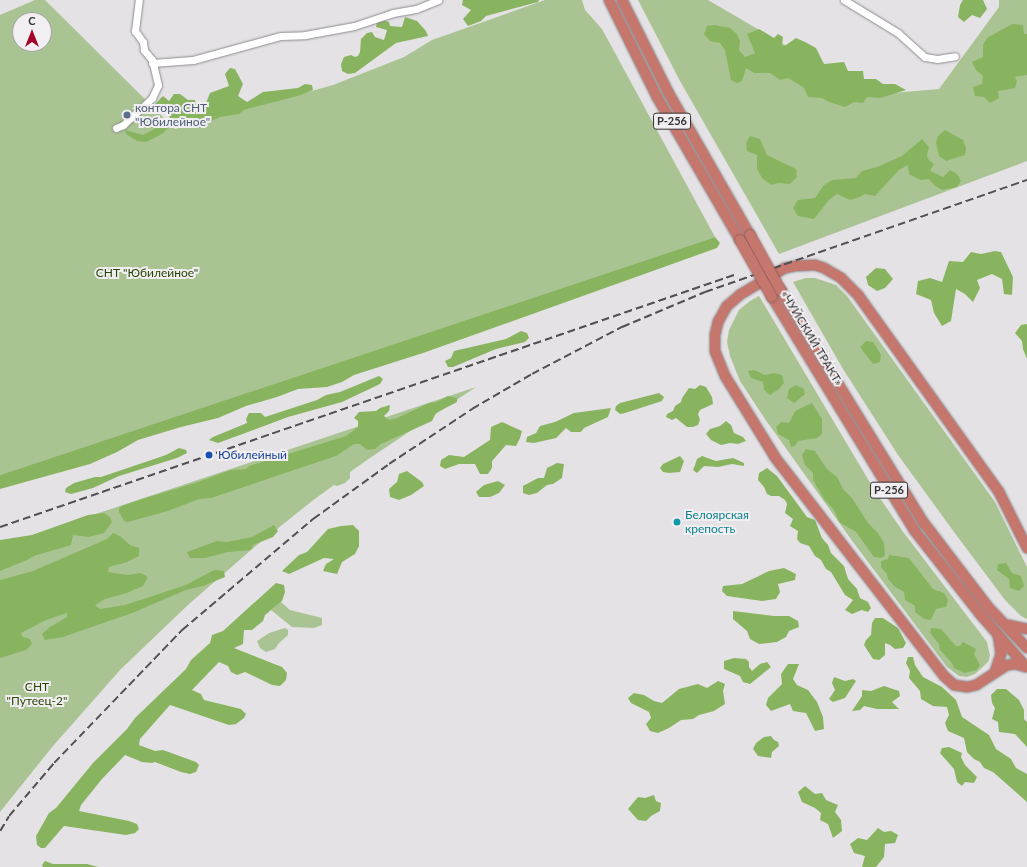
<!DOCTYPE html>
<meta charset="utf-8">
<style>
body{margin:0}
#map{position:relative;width:1027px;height:867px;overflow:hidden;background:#e4e2e5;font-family:Lato,sans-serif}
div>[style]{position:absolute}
.green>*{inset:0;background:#a9c492}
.forest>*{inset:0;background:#89b45f}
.roads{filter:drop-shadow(0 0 1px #8d8b8e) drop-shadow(0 0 1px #8d8b8e)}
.minor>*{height:7px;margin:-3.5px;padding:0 3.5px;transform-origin:3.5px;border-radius:3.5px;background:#fff}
.highway>*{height:10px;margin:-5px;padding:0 5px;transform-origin:5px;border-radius:5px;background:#c6776d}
.rail>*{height:1.5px;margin-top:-0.75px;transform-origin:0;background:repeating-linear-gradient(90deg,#504f51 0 8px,transparent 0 12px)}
.bridges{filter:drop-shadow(0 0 1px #935f59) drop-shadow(0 0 1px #935f59)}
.highway-bridge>*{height:10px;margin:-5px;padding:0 5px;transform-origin:5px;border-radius:5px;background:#c6776d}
.dots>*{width:11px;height:11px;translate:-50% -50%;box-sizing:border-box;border:2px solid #f1eff2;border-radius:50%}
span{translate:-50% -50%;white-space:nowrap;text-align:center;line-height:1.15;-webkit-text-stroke:4px #f1eff2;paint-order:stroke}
.shield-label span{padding:1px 3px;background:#f1eff2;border:1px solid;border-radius:3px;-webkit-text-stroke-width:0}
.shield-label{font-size:11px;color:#343334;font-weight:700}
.service-label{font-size:12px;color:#4e5e75}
.left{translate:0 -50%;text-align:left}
.park-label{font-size:12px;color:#294404}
.street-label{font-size:12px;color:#343334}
.transit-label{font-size:12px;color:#164399}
.culture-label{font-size:12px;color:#0d838f}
.north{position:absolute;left:12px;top:12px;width:40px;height:40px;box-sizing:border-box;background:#f1eff2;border:1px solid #a5a4a6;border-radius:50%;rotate:0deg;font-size:11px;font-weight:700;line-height:16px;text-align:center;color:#343334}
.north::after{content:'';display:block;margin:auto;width:14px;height:18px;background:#a30529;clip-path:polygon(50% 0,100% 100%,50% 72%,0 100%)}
</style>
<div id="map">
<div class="green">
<i style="clip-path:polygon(evenodd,35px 0,45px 0,175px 129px,333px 85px,404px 57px,432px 40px,545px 0,582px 0,585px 10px,602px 29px,715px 237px,0 475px,0 15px,35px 0,20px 20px,44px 20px,44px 44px,20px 44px,20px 20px)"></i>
<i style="clip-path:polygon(638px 0,708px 0,870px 95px,939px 89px,999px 7px,999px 0,1027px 0,1027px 161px,779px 254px,680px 81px)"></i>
<i style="clip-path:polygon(806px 278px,815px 278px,836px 285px,847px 296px,995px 502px,1027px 567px,1027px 619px,1021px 616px,1005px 600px,957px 536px,898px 455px,843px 369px,793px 282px)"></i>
<i style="clip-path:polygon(759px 296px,875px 491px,904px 533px,987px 642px,990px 656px,988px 662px,975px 674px,967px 677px,959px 676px,947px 667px,853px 542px,765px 419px,740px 381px,730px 356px,727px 342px,729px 330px,739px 310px,750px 301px)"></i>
<i style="clip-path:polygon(476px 387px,367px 460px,350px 472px,350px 478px,345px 483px,337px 486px,334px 485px,312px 501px,251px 550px,189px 604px,120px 670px,53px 746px,0 812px,0 546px)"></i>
<i style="clip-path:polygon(281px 602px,290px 610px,322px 618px,322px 625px,314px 628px,292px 627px,271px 610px)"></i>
<i style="clip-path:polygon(285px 628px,288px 630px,288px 635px,279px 643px,275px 649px,266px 652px,260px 648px,257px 641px,269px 633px)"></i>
</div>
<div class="forest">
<i style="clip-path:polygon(463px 0,539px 0,538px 2px,486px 16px,481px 21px,468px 26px,463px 19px,471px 10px,462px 5px)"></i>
<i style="clip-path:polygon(963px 0,983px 0,987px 9px,980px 18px,972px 15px,964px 22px,958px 17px,960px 5px)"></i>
<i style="clip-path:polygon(405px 17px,417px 21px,426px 31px,428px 36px,396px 43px,355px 73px,348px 74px,342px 71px,341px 64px,344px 57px,351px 55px,355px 57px,358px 56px,360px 52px,361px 39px,367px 33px,372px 32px,375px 37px,384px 40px,387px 30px,376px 27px,377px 22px,383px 20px,389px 22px,390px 26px,402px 27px)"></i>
<i style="clip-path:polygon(1012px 24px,1023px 25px,1024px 34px,1027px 34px,1027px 75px,1015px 77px,1017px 81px,1015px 88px,998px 91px,999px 98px,990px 103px,984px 97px,975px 96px,973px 87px,982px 84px,983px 76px,976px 70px,972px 62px,983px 57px,983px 45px,987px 38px)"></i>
<i style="clip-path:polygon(714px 25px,730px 28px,737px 34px,740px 41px,739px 50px,745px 57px,755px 53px,747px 34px,759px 29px,774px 38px,778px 34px,783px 37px,782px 46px,786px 45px,796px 38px,805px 42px,816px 48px,824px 64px,844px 62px,848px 71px,863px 71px,864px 79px,876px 79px,883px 84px,895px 84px,906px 90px,880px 98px,867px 97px,863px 103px,854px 102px,845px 107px,829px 102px,822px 98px,808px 97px,804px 88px,798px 84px,788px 78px,780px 80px,770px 73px,754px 73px,746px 68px,742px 81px,737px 83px,731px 80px,725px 50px,720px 43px,710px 41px,704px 34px,707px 26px)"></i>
<i style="clip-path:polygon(230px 68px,235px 69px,243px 84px,238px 96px,247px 102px,263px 92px,298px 88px,305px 84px,312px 85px,313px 90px,301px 95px,244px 110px,239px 114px,220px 117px,205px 124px,178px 127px,173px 123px,162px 134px,146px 142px,137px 141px,126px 134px,125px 130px,143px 135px,171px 120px,167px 111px,155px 104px,163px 96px,169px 101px,174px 94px,180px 94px,188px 100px,195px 100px,196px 105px,195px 112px,202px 113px,210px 93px,229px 86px,225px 74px)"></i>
<i style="clip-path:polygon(945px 130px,963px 140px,966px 148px,965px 155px,946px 161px,939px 156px,936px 143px,938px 136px)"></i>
<i style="clip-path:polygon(750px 136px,760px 139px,767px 155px,796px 169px,797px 177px,790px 184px,779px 183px,771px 185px,762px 178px,757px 169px,757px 155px,747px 151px,746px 143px)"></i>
<i style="clip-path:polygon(922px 139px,929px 147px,927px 155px,928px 159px,934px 164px,930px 171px,943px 177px,950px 170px,957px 174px,961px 181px,957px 187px,942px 190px,935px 186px,929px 179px,920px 180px,909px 174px,908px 165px,899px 170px,875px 196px,865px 194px,860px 197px,850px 200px,837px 194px,829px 200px,814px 219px,798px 216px,793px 208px,798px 200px,815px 198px,824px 185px,832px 180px,856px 178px,862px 171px,877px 167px,902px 156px)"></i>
<i style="clip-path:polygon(715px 237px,720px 243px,717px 248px,423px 353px,354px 375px,342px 382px,327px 387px,298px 389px,277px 397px,246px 406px,218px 418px,181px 427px,138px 440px,117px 452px,90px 464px,0 489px,0 475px)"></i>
<i style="clip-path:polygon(995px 251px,1001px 252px,1013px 277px,1012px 295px,1004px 294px,1002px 279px,992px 274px,977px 280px,980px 288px,973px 302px,965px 294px,956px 289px,951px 321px,942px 326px,934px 313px,931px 300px,916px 294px,918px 281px,930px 278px,942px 282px,949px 261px,963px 262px,971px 252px,981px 254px)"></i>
<i style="clip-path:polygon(876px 268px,885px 269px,893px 279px,885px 288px,877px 291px,868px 285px,866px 277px)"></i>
<i style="clip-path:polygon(1027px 324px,1027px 359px,1023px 349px,1022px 341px,1015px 333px,1021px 325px)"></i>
<i style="clip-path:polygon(521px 331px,527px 333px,529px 338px,525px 342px,496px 349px,453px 367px,448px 367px,445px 361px,451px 358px,454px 351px,506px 339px)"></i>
<i style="clip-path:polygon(866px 341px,873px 342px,877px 348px,881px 355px,880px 362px,873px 364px,860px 347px)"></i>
<i style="clip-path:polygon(754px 370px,765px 375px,774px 373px,782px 375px,784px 383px,779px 389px,770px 395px,764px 390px,763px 382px,751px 378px,748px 371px)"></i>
<i style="clip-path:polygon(379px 376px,383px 379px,380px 384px,342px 402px,288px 417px,218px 443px,209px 440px,213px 437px,247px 423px,246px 419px,249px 413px,261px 413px,265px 417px,317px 400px,326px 395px,340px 392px)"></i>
<i style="clip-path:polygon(700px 385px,706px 387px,712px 397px,713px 404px,700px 410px,698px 414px,700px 420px,698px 425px,693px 427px,687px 427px,676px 418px,672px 420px,666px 417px,667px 414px,673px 411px,675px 406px,681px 402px,682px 398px,689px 388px,695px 389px)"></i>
<i style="clip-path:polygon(796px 385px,804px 389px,805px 394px,794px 403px,787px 398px,789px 389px)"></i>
<i style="clip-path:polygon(659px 393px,664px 397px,662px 401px,625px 413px,620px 414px,615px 410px,616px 406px,620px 403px)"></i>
<i style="clip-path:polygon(448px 396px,457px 398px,457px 402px,436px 413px,432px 421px,381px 444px,375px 449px,367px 450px,360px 444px,354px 444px,336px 456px,211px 498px,199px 499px,168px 511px,128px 522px,124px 521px,119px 512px,119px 508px,122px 506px,139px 500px,195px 483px,231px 470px,246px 469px,249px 466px,346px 436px,358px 427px,358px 421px,354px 418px,359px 412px,376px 411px,380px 408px,390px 405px,389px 411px,384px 416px,389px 420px,397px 418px,429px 403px,437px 402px)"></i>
<i style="clip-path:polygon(812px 403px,822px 419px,822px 434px,817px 438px,798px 441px,795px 446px,791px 447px,789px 440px,778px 434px,776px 427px,781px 422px,789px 423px,795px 411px)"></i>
<i style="clip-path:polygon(611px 408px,608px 417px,584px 428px,581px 432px,571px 432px,566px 428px,556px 438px,534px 443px,526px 442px,527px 437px,536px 433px,540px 426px,555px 422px,574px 413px)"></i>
<i style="clip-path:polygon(726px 421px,731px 425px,734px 433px,743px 437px,746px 441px,738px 444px,730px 443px,721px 445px,711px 440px,706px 434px,710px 429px,720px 426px)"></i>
<i style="clip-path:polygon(502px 422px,522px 431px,520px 438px,516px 446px,506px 445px,500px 452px,492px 461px,492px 468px,488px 474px,480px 474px,475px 464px,459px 464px,445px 469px,440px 466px,441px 460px,449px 455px,464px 457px,490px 440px,491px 427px)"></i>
<i style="clip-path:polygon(179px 448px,186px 450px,187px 453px,177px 458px,119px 476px,93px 488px,71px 494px,65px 492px,66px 488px,74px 483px,95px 477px,101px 477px,166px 455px)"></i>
<i style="clip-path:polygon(806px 449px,815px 451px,827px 469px,837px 477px,843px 489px,852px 498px,868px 523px,878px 533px,884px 543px,885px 555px,882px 558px,874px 557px,856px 532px,839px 522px,834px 510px,824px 499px,813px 480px,813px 473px,805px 465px,802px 455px)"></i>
<i style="clip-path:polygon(680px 456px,684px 461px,680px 472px,669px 473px,663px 472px,660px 468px,663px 464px)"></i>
<i style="clip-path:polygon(702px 456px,716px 461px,733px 458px,744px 463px,744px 466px,732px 464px,718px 467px,704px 466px,697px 473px,693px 470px,695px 465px,697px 459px)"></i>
<i style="clip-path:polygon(557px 463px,564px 464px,562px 478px,553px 484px,547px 485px,537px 493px,529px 495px,523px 493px,523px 486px,538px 478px,544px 478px,547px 468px)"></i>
<i style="clip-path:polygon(767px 468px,777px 476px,807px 517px,815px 520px,822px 538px,828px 545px,831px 553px,844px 566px,848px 579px,857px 589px,860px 598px,868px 602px,871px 608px,868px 612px,862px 610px,852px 614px,845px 610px,853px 600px,845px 595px,831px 572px,826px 569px,821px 560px,815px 556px,809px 546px,800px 543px,797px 539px,798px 531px,790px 526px,793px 519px,785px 513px,787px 504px,785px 500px,779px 496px,771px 496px,767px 494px,764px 487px,758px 480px,759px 473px)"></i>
<i style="clip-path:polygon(407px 471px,422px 482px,424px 486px,411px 495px,399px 500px,390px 497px,389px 489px,397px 482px,399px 474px)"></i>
<i style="clip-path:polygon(498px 481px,505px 485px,499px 493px,490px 497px,479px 497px,476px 492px,484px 485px)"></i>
<i style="clip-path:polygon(104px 513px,110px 517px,112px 522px,104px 533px,89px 537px,73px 535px,71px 545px,34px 556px,27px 560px,0 571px,0 540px,32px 535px,88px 515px)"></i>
<i style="clip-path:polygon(274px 525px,278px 531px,273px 537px,253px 545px,251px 550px,228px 552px,205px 558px,190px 558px,187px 552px,217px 541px,227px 542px,252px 537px)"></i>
<i style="clip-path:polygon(353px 525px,359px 531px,359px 546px,355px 554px,342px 562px,337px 574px,323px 571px,326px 564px,334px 559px,324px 558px,289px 574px,282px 571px,299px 555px,307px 552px,328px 529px,341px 526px)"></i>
<i style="clip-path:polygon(113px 533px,120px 536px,130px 545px,139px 548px,139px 556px,127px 562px,109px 567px,108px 572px,127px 575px,141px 573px,148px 577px,143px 586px,127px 593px,105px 599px,95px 605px,100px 609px,125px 605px,186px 585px,214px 570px,224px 571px,225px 577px,203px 586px,186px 590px,132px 613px,63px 637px,45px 640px,42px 634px,50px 627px,67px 617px,67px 613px,46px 620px,21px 633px,23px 637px,30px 639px,32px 644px,26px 650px,0 658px,0 580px,33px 571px,107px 539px)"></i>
<i style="clip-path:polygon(889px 555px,909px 558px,933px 589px,944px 593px,948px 600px,946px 607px,936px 609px,931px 620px,924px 619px,915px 612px,915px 606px,905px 600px,904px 592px,894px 586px,888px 579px,887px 574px,881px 567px,881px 561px,888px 559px)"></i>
<i style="clip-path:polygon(1006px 563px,1012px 573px,1021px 576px,1024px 586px,1019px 591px,1010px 588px,1009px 579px,997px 570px,998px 564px)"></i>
<i style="clip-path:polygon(784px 568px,796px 574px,795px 580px,778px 584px,780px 592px,776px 599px,762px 601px,727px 596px,722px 591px,723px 586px,742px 584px,769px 571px)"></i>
<i style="clip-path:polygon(276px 583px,284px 585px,285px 592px,282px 601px,265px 615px,263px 621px,252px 630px,244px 630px,243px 644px,234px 648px,282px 667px,287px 673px,286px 680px,280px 686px,272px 685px,245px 672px,237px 675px,231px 672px,228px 666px,219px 662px,192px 690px,201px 694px,204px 700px,241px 709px,246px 714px,244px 718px,236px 724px,229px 725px,170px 705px,140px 739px,139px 745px,155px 751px,163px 750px,196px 762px,199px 765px,196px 772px,190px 774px,181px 772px,155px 762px,152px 763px,142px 762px,125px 755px,102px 779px,81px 805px,79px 811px,129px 821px,137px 824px,139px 829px,135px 833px,126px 835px,64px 826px,45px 848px,41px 848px,37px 845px,36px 836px,49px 813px,56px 808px,93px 763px,127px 729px,135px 718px,186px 669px,191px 660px,210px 643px,212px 635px,223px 631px)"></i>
<i style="clip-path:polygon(733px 611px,774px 616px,789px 616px,798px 621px,799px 627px,789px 631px,786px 637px,777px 642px,759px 644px,750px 639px,747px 631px,733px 619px)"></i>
<i style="clip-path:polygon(875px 618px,883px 618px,898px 628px,906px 643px,903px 648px,895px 649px,890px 645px,885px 643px,885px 655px,879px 660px,873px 659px,864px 645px,866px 640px,871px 635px,872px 623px)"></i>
<i style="clip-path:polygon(931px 628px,941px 629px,956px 646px,960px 646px,963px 642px,976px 649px,974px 654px,980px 665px,977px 670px,964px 673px,954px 668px,952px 663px,940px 650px,939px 644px,930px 633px)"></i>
<i style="clip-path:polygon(908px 657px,913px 657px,915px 665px,923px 677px,942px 687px,956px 700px,962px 717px,989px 735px,996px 749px,1011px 759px,1016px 768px,1027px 774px,1027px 802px,993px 772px,984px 768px,980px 762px,974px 759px,967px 752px,964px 738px,948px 731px,945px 723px,949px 715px,947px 707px,933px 706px,921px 699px,920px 691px,909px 678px,910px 671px,906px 663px)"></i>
<i style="clip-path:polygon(734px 658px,746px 659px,749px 662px,749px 667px,752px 671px,760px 664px,767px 662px,771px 667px,750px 684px,743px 682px,740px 676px,724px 669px,724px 661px)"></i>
<i style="clip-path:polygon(788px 664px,799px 664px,793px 679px,797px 685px,808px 690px,817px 702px,823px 717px,824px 729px,815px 731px,806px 713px,793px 711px,790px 704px,771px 711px,766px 705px,768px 698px,782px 684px,781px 674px)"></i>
<i style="clip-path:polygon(834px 677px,845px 681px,853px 679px,856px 681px,845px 698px,833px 702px,829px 699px,835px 690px,832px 683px)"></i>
<i style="clip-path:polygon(718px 681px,725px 684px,723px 691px,725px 704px,714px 711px,699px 715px,693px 719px,681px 720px,669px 728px,658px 733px,650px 731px,646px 724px,651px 718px,649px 712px,631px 703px,628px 698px,634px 693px,644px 695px,654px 701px,662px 703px,679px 689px,698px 684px,707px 688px)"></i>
<i style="clip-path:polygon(884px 686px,899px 691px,900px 696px,892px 702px,899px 709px,877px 709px,864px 706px,860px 710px,852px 711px,862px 696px,862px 690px,871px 691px)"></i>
<i style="clip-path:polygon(997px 689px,1006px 689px,1019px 700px,1024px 710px,1024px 719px,1027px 722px,1027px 747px,1015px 734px,999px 732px,998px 722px,992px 719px,995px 708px,992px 703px,991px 695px)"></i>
<i style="clip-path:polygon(771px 736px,774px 740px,778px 742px,779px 746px,772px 752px,771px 758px,758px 756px,753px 749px,756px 743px,764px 737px)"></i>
<i style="clip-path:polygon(949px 747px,962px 753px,961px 757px,965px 765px,977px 777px,974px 783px,965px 782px,962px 786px,957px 782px,954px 769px,940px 753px,942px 748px)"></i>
<i style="clip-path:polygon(805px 786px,815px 794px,822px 793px,826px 800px,838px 805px,835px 812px,841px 820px,842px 831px,833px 838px,828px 824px,820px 820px,821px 813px,815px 808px,802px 802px,798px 792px)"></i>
<i style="clip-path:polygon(654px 795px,656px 801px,661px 803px,660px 811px,651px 816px,646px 821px,638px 820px,628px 809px,638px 797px,645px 798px)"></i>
<i style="clip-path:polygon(878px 828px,884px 832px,891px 831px,898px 835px,895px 843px,885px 844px,884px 857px,876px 867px,862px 867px,865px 856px,854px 853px,850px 844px,858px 838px,867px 840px)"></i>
<i style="clip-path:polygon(45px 861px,53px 864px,87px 864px,98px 867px,43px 867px,42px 865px)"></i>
</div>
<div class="roads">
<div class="minor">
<i style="left:844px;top:0;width:63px;rotate:31.4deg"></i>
<i style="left:898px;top:33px;width:36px;rotate:42deg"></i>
<i style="left:925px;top:57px;width:12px;rotate:9deg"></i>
<i style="left:937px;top:59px;width:18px;rotate:-9deg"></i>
<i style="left:152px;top:63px;width:41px;rotate:-4.2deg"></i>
<i style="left:193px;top:60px;width:91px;rotate:-15.3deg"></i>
<i style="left:281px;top:36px;width:24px;rotate:-2deg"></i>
<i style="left:305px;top:35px;width:50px;rotate:-10.4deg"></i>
<i style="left:354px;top:26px;width:41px;rotate:-18.4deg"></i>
<i style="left:393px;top:13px;width:23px;rotate:-10deg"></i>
<i style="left:416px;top:9px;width:24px;rotate:-22deg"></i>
<i style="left:116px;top:128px;width:8px;rotate:-23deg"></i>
<i style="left:123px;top:125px;width:40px;rotate:-43deg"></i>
<i style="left:152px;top:98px;width:14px;rotate:-65deg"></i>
<i style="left:158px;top:85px;width:26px;rotate:-103deg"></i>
<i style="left:152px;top:60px;width:13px;rotate:-129deg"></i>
<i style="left:144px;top:50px;width:8px;rotate:-97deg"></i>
<i style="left:143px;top:42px;width:14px;rotate:-126deg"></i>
<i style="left:135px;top:31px;width:31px;rotate:-83deg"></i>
</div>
<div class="highway">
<i style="left:609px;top:0;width:108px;rotate:63.7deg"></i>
<i style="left:657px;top:97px;width:165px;rotate:59.9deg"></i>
<i style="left:622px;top:0;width:103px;rotate:63.4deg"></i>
<i style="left:668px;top:92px;width:165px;rotate:60.2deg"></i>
<i style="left:781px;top:291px;width:273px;rotate:58.4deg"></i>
<i style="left:924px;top:523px;width:107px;rotate:52.6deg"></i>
<i style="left:989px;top:608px;width:55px;rotate:46.5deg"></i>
<i style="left:772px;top:297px;width:273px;rotate:58.6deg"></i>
<i style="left:914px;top:530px;width:107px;rotate:51.8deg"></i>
<i style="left:980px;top:614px;width:70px;rotate:49deg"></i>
<i style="left:1008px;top:625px;width:19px;rotate:12deg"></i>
<i style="left:1026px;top:667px;width:11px;rotate:-165deg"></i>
<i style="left:1015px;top:664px;width:8px;rotate:173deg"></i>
<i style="left:1007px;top:665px;width:37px;rotate:147deg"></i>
<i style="left:976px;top:685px;width:9px;rotate:167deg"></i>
<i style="left:967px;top:687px;width:13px;rotate:-171deg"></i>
<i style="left:954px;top:685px;width:13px;rotate:-138deg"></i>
<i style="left:944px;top:676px;width:277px;rotate:-127.7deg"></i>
<i style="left:775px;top:457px;width:95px;rotate:-121.7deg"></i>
<i style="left:725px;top:376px;width:27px;rotate:-112deg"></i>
<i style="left:715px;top:351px;width:16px;rotate:-90deg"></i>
<i style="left:715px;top:335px;width:13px;rotate:-77deg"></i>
<i style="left:718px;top:322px;width:18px;rotate:-61deg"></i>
<i style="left:727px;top:306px;width:18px;rotate:-41deg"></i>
<i style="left:741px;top:294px;width:51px;rotate:-30.6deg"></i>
<i style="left:785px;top:268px;width:10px;rotate:-11deg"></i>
<i style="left:795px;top:266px;width:20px;rotate:-3deg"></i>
<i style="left:815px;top:265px;width:9px;rotate:18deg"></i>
<i style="left:824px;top:268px;width:20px;rotate:30deg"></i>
<i style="left:841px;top:278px;width:24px;rotate:45deg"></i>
<i style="left:858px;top:295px;width:242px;rotate:54.4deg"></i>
<i style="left:999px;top:492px;width:63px;rotate:63.4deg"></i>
<i style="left:995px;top:672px;width:19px;rotate:-72deg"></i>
<i style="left:1001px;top:654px;width:18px;rotate:-99deg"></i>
</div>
</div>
<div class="rail">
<i style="left:0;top:527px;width:776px;rotate:-18.95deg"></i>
<i style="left:0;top:831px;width:17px;rotate:-59deg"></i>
<i style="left:9px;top:816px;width:70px;rotate:-49.7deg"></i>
<i style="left:54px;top:763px;width:185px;rotate:-46.1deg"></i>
<i style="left:182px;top:630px;width:172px;rotate:-40.3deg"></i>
<i style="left:313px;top:519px;width:94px;rotate:-35.9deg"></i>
<i style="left:389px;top:464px;width:100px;rotate:-33.5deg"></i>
<i style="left:472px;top:409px;width:69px;rotate:-30.3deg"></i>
<i style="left:532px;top:374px;width:102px;rotate:-27.6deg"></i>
<i style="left:622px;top:327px;width:90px;rotate:-22.9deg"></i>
<i style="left:705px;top:292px;width:341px;rotate:-19.2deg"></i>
</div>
<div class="bridges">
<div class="highway-bridge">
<i style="left:750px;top:235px;width:64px;rotate:61deg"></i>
<i style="left:740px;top:240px;width:65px;rotate:60.7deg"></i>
</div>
</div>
<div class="dots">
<i style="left:127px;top:115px;background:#5c6f8a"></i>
<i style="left:209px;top:455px;background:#1a4fb4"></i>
<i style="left:677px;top:522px;background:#0f9aa8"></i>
</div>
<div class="shield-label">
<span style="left:672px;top:121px">Р-256</span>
<span style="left:889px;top:490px">Р-256</span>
</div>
<div class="service-label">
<span class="left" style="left:135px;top:115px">контора СНТ<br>"Юбилейное"</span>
</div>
<div class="park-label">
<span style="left:147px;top:273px">СНТ "Юбилейное"</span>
<span style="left:37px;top:694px">СНТ<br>"Путеец-2"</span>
</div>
<div class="street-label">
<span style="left:812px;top:338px;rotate:59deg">«ЧУЙСКИЙ ТРАКТ»</span>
</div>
<div class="transit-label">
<span class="left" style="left:218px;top:455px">Юбилейный</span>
</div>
<div class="culture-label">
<span class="left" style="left:685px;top:522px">Белоярская<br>крепость</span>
</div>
<div class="north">С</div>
</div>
